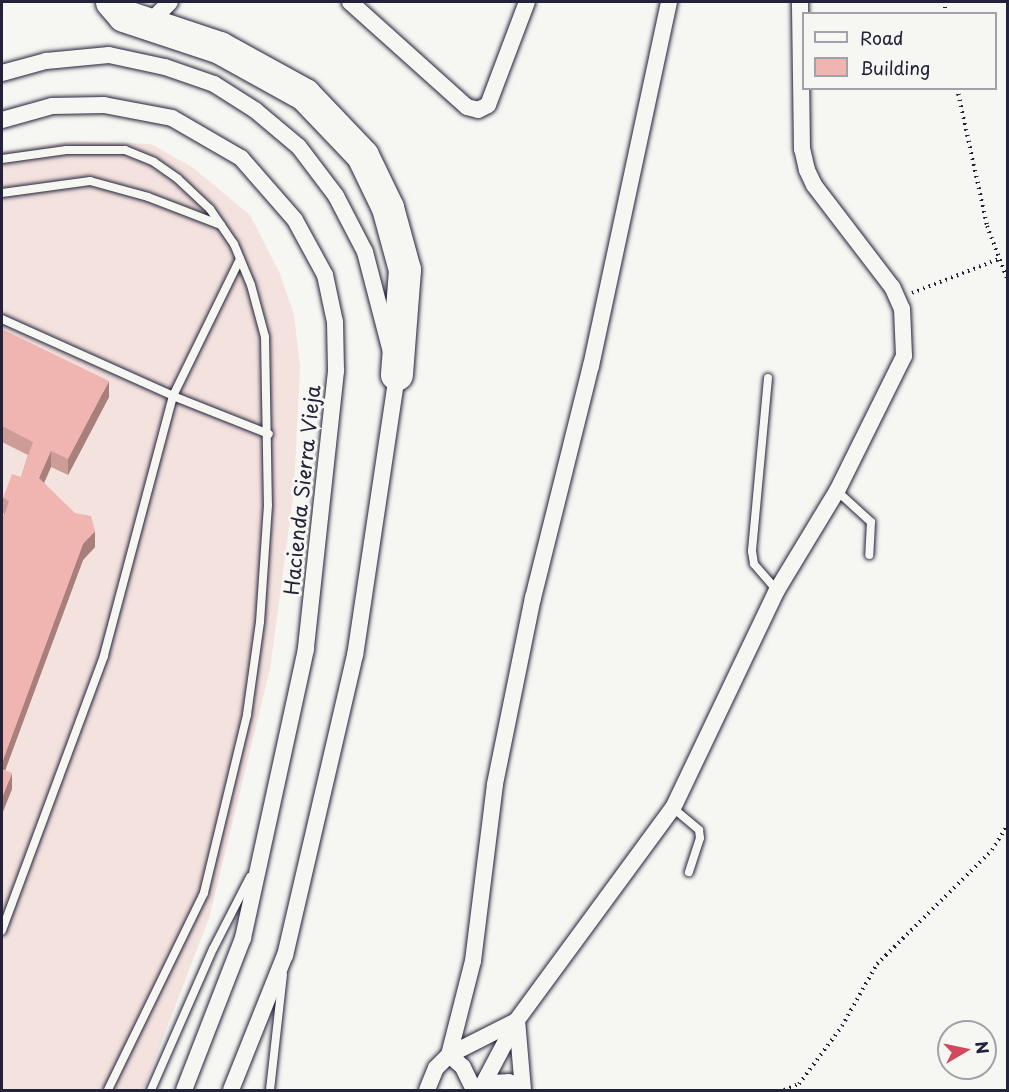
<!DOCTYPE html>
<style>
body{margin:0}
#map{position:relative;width:1009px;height:1092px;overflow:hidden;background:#f6f6f2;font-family:"Playpen Sans",sans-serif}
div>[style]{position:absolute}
.built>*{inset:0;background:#f4e2de}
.path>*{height:4px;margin-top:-2px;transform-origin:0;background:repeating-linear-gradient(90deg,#22223b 0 1.5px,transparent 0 6px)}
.roads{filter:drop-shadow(0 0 2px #22223b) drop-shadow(0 0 2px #22223b)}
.lane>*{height:8px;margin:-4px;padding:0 4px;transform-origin:4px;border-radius:4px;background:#f6f6f2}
.street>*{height:16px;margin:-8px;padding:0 8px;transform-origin:8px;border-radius:8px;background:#f6f6f2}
.highway>*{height:32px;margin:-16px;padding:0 16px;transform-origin:16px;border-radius:16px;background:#f6f6f2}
.wall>*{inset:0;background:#ce9c97}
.shaded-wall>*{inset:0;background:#a87f7b}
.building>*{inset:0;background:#f0b5b0}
span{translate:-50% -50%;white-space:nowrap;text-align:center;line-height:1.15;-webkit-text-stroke:6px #f6f6f2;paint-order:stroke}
.street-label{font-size:20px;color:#22223b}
.frame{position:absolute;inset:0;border:3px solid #22223b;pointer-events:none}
.legend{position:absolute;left:802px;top:12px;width:195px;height:78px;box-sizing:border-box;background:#f6f6f2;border:2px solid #a1a1a9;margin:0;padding:8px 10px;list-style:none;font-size:18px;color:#22223b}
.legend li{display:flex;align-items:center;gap:12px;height:30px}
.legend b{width:30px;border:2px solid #a1a1a9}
.north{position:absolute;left:937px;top:1020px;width:60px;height:60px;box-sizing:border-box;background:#f6f6f2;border:2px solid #a1a1a9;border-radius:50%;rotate:81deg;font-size:16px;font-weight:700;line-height:24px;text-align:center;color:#22223b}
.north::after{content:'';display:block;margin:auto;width:21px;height:27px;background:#d1495b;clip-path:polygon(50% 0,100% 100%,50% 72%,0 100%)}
</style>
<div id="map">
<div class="built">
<i style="clip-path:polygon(72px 141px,151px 144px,192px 167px,250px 215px,280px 274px,294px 315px,300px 367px,294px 490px,270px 669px,209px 918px,143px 1090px,2px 1090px,2px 152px)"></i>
</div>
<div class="path">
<i style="left:945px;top:14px;width:12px;rotate:-90deg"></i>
<i style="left:957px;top:88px;width:141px;rotate:77.7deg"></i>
<i style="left:987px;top:226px;width:59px;rotate:69.1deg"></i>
<i style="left:912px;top:293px;width:93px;rotate:-21.3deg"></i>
<i style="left:784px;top:1090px;width:16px;rotate:-22deg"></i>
<i style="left:799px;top:1084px;width:72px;rotate:-53.4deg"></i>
<i style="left:842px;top:1026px;width:71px;rotate:-60.6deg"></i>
<i style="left:877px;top:964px;width:162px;rotate:-44.7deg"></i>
<i style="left:992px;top:850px;width:31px;rotate:-58deg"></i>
</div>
<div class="roads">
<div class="lane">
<i style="left:2px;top:159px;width:65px;rotate:-8deg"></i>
<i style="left:66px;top:150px;width:59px"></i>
<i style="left:125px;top:150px;width:31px;rotate:22deg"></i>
<i style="left:154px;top:162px;width:29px;rotate:35deg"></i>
<i style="left:178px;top:179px;width:44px;rotate:43.2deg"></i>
<i style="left:210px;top:209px;width:42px;rotate:55.6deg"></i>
<i style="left:234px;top:244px;width:44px;rotate:67.5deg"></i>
<i style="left:251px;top:285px;width:54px;rotate:74.9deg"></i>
<i style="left:265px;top:337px;width:168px;rotate:89deg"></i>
<i style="left:268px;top:505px;width:117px;rotate:93.9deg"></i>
<i style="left:260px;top:622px;width:94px;rotate:98deg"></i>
<i style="left:247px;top:715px;width:183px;rotate:103.6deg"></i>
<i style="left:204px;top:893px;width:219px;rotate:116deg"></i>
<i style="left:2px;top:193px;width:89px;rotate:-7.8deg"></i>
<i style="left:90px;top:181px;width:60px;rotate:15.4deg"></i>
<i style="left:148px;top:197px;width:78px;rotate:21deg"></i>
<i style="left:240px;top:259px;width:153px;rotate:116.1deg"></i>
<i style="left:173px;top:396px;width:103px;rotate:21.6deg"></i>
<i style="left:2px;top:319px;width:188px;rotate:24.2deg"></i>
<i style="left:173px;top:396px;width:269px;rotate:104.9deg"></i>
<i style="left:104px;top:656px;width:293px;rotate:110.4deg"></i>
<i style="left:768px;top:378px;width:174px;rotate:95.3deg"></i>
<i style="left:752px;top:551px;width:13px;rotate:81deg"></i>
<i style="left:754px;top:564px;width:35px;rotate:49deg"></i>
<i style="left:837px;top:491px;width:46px;rotate:42.4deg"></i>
<i style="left:871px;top:522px;width:33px;rotate:93deg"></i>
<i style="left:673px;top:808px;width:34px;rotate:40deg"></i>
<i style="left:699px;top:830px;width:8px;rotate:83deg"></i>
<i style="left:700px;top:838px;width:36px;rotate:108deg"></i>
<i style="left:151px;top:1090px;width:154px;rotate:-66.3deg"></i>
<i style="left:213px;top:949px;width:81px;rotate:-62.8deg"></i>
<i style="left:270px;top:1090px;width:116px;rotate:-83.6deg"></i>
</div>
<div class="street">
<i style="left:350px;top:2px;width:157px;rotate:41.9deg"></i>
<i style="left:467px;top:107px;width:11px;rotate:15deg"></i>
<i style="left:478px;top:110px;width:11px;rotate:-27deg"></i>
<i style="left:488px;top:105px;width:110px;rotate:-69.3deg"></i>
<i style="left:148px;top:24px;width:31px;rotate:-45deg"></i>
<i style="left:2px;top:73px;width:46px;rotate:-15.3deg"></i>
<i style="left:46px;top:61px;width:63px;rotate:-5.4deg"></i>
<i style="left:109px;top:55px;width:57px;rotate:12.1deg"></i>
<i style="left:165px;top:67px;width:52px;rotate:19.1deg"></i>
<i style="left:214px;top:84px;width:49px;rotate:32.4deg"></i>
<i style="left:255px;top:110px;width:57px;rotate:40.1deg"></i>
<i style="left:299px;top:147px;width:61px;rotate:52.9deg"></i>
<i style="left:336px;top:196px;width:63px;rotate:62.6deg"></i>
<i style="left:365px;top:252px;width:127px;rotate:75.4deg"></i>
<i style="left:397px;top:375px;width:283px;rotate:98.5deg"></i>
<i style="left:355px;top:655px;width:308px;rotate:103.1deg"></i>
<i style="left:285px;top:955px;width:145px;rotate:111.8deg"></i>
<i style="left:2px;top:120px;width:52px;rotate:-15.6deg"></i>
<i style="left:52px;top:106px;width:52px;rotate:-1.1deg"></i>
<i style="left:104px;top:105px;width:69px;rotate:10.8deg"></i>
<i style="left:172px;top:118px;width:80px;rotate:30.1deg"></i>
<i style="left:241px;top:158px;width:82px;rotate:48.9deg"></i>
<i style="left:295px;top:220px;width:63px;rotate:61.4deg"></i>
<i style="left:325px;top:275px;width:48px;rotate:78deg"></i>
<i style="left:335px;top:322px;width:49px;rotate:88.8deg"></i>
<i style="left:336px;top:371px;width:280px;rotate:96.2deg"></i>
<i style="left:306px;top:649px;width:296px;rotate:102.3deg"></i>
<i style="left:243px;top:938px;width:163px;rotate:111.2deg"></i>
<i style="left:517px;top:1020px;width:70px;rotate:85.1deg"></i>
<i style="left:484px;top:1083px;width:25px;rotate:-2deg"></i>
<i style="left:509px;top:1082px;width:13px;rotate:23deg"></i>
<i style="left:427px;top:1090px;width:24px;rotate:-68deg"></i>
<i style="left:436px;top:1068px;width:18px;rotate:-45deg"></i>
<i style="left:449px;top:1055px;width:75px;rotate:-26.9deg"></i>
<i style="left:474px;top:1090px;width:25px;rotate:-116deg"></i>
<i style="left:463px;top:1067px;width:18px;rotate:-139deg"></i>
<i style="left:449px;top:1055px;width:97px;rotate:-75.7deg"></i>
<i style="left:473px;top:961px;width:178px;rotate:-82.9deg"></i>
<i style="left:495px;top:784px;width:190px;rotate:-78.5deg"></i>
<i style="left:533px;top:598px;width:239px;rotate:-76deg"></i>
<i style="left:591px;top:366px;width:372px;rotate:-77.9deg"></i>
<i style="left:480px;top:1090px;width:79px;rotate:-62.1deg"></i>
<i style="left:517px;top:1020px;width:263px;rotate:-53.7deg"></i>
<i style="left:673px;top:808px;width:242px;rotate:-64.5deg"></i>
<i style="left:777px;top:590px;width:116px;rotate:-58.8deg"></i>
<i style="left:837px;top:491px;width:151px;rotate:-63.6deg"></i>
<i style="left:904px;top:356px;width:47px;rotate:-92.4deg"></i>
<i style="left:902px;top:309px;width:24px;rotate:-114deg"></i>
<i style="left:892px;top:287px;width:128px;rotate:-127.4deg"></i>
<i style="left:814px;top:185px;width:17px;rotate:-115deg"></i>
<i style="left:807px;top:170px;width:22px;rotate:-103deg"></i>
<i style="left:802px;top:149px;width:147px;rotate:-90.8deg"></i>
</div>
<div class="highway">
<i style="left:112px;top:2px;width:18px;rotate:49deg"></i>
<i style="left:124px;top:16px;width:101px;rotate:18.4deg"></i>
<i style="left:220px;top:48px;width:97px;rotate:28.9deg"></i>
<i style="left:305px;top:95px;width:84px;rotate:46.4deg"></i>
<i style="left:363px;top:156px;width:58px;rotate:64.3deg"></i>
<i style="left:388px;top:208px;width:64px;rotate:74.7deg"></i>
<i style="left:405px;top:270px;width:105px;rotate:94.4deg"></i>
</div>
</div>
<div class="wall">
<i style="clip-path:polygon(2px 329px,109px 397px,68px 475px,51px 467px,44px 483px,95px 547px,83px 560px,5px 770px,12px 789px,2px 814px,2px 523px,4px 514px,3px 513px,3px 498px,21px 477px,28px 455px,2px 442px)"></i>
</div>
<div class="shaded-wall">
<i style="clip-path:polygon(109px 381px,109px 397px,68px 475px,68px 459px)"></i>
<i style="clip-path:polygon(51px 451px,51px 467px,39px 494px,39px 478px)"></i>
<i style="clip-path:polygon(95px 531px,95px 547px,83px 560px,2px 779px,2px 763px,83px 544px)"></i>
<i style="clip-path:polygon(12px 773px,12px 789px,2px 814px,2px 798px)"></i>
</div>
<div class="building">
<i style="clip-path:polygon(2px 329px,109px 381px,68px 459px,51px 451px,39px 478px,75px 513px,91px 516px,95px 531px,83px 544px,2px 763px,2px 523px,9px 501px,3px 498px,12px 474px,21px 477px,33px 442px,2px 426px)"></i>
<i style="clip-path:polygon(2px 769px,12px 773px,2px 798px)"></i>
</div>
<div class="street-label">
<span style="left:302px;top:490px;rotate:-84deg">Hacienda Sierra Vieja</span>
</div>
<div class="frame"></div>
<ul class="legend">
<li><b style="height:8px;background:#f6f6f2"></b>Road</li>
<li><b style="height:16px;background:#f0b5b0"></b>Building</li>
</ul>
<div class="north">N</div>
</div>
